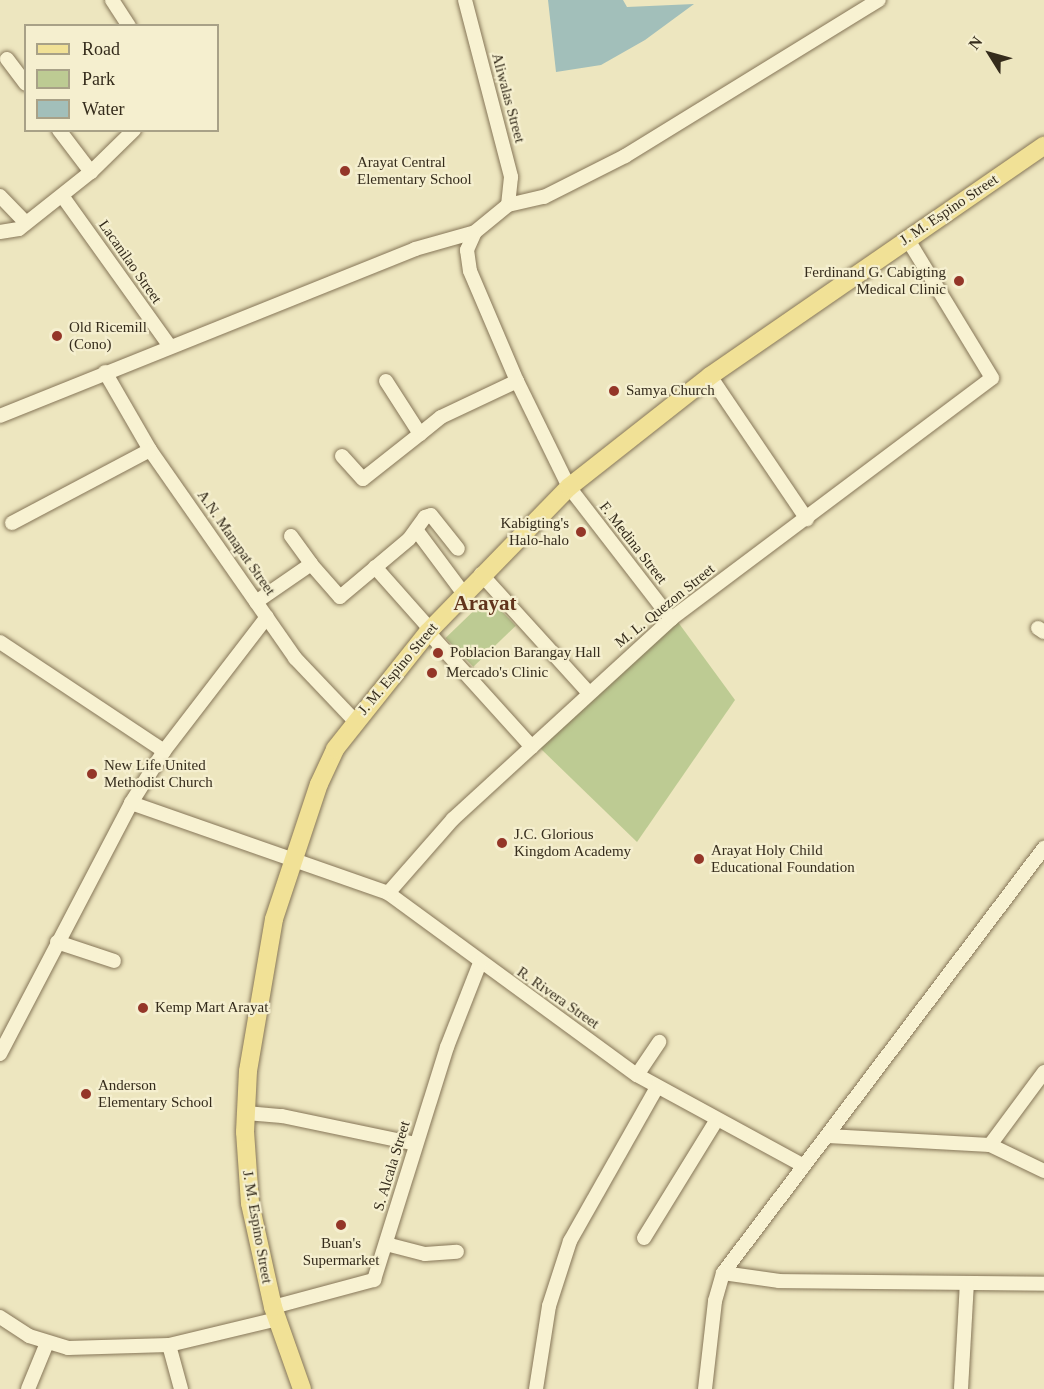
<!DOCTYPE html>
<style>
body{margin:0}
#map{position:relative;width:1044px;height:1389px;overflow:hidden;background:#ede6bf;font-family:"Times New Roman",serif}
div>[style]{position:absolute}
.green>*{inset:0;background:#bdcb93;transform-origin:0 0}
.water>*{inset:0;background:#a2bfba}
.roads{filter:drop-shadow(0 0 2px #867658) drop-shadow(0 0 2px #867658)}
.minor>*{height:14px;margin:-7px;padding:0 7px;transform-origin:7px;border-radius:7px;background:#f8f2d2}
.major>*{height:18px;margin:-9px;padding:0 9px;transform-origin:9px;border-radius:9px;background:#f1e196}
.dots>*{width:16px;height:16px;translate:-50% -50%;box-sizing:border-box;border:3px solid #f5efcf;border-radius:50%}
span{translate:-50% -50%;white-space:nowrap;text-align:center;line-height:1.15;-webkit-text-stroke:4.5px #f5efcf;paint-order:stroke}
.street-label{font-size:15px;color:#352c1c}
.poi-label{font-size:15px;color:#352c1c}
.left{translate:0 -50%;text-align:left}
.right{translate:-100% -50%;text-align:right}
.district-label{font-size:21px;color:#62341c;font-weight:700}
.legend{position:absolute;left:24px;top:24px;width:195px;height:108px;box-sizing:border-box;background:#f5efcf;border:2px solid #a8a187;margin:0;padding:8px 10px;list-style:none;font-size:18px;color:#352c1c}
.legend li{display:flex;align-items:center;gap:12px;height:30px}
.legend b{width:30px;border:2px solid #a8a187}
.north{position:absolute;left:960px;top:24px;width:60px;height:60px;-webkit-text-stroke:4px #f5efcf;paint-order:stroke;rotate:307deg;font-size:16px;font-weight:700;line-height:24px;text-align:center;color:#352c1c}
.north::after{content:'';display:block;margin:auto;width:21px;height:27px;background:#352c1c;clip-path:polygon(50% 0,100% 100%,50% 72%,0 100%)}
</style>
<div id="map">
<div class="green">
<i style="left:488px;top:597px;width:40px;height:59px;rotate:46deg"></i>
<i style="clip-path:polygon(675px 618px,735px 700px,637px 842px,540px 748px)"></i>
</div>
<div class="water">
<i style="clip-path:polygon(548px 0,623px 0,627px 7px,694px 4px,645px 40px,601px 65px,556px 72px)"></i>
</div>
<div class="roads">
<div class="minor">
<i style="left:112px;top:0;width:31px;rotate:57deg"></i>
<i style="left:465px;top:0;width:183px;rotate:75.4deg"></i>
<i style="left:511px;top:177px;width:28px;rotate:96deg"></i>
<i style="left:7px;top:59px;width:31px;rotate:53deg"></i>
<i style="left:59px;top:130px;width:53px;rotate:52.7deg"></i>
<i style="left:91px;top:172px;width:60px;rotate:-44.3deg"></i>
<i style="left:0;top:196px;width:37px;rotate:46deg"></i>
<i style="left:63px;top:197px;width:182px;rotate:54.4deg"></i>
<i style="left:0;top:232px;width:19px;rotate:-9deg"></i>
<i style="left:19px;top:229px;width:92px;rotate:-38.4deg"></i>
<i style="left:475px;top:232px;width:20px;rotate:114deg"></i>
<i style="left:467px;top:250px;width:21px;rotate:82deg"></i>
<i style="left:470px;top:271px;width:120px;rotate:66.9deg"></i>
<i style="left:517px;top:381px;width:118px;rotate:63.9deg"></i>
<i style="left:569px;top:487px;width:167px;rotate:52.3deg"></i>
<i style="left:105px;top:372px;width:90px;rotate:60deg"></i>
<i style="left:150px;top:450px;width:254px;rotate:55.1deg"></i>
<i style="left:295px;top:658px;width:87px;rotate:46.4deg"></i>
<i style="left:710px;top:376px;width:173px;rotate:55.9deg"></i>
<i style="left:386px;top:381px;width:63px;rotate:57.3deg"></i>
<i style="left:420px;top:434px;width:27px;rotate:-39deg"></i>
<i style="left:441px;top:417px;width:84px;rotate:-25.3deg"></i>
<i style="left:0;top:416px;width:447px;rotate:-21.9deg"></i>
<i style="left:415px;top:249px;width:62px;rotate:-15.8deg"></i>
<i style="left:475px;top:232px;width:43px;rotate:-39.3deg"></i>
<i style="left:508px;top:205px;width:37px;rotate:-13deg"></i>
<i style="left:544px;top:197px;width:91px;rotate:-26.8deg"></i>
<i style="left:625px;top:156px;width:298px;rotate:-31.6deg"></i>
<i style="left:342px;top:456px;width:31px;rotate:48deg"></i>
<i style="left:363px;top:479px;width:73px;rotate:-38.3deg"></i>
<i style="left:12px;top:523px;width:156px;rotate:-27.9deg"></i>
<i style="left:417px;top:531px;width:79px;rotate:53.3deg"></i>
<i style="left:291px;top:536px;width:34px;rotate:54deg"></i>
<i style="left:375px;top:567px;width:83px;rotate:48.4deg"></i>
<i style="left:481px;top:574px;width:159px;rotate:47.8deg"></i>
<i style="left:256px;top:602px;width:67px;rotate:-34.6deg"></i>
<i style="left:311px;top:564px;width:44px;rotate:48.7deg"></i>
<i style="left:340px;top:597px;width:90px;rotate:-40deg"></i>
<i style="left:409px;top:539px;width:27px;rotate:-54deg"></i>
<i style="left:425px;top:517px;width:6px;rotate:-18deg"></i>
<i style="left:431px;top:515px;width:43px;rotate:51.5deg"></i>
<i style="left:1038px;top:628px;width:7px;rotate:34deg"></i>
<i style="left:428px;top:632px;width:155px;rotate:47.9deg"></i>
<i style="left:0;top:642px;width:197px;rotate:33.6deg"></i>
<i style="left:131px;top:803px;width:272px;rotate:19.3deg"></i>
<i style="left:388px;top:893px;width:308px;rotate:36.2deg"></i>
<i style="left:637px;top:1075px;width:190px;rotate:28.6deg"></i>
<i style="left:388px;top:893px;width:98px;rotate:-48.7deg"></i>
<i style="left:453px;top:819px;width:296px;rotate:-42.5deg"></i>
<i style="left:671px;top:619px;width:401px;rotate:-36.9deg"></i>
<i style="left:992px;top:378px;width:164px;rotate:-121.3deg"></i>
<i style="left:57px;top:942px;width:60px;rotate:18.4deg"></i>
<i style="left:0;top:1054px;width:283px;rotate:-62.4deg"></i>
<i style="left:131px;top:803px;width:62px;rotate:-57.6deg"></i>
<i style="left:164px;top:751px;width:169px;rotate:-52.5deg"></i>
<i style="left:637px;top:1075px;width:40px;rotate:-56deg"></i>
<i style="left:246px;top:1113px;width:36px;rotate:5deg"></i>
<i style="left:282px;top:1116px;width:137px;rotate:11.8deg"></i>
<i style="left:828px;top:1136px;width:162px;rotate:3.2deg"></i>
<i style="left:990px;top:1145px;width:60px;rotate:25.7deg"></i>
<i style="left:990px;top:1145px;width:91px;rotate:-53.5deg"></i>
<i style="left:644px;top:1238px;width:137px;rotate:-58.4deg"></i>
<i style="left:386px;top:1244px;width:40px;rotate:14.4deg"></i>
<i style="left:425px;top:1254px;width:32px;rotate:-4deg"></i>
<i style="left:723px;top:1273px;width:57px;rotate:8.1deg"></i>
<i style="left:779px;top:1281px;width:265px;rotate:0.6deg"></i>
<i style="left:273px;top:1307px;width:105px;rotate:-15deg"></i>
<i style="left:374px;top:1280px;width:244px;rotate:-72.6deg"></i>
<i style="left:447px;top:1047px;width:90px;rotate:-68.6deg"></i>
<i style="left:0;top:1317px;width:35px;rotate:33deg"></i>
<i style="left:29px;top:1336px;width:41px;rotate:17.1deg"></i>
<i style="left:68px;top:1348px;width:101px;rotate:-1.7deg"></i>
<i style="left:169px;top:1345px;width:111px;rotate:-13.5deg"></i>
<i style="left:169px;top:1345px;width:46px;rotate:74.7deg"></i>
<i style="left:28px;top:1389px;width:50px;rotate:-67.6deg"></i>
<i style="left:536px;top:1389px;width:84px;rotate:-81.1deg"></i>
<i style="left:549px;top:1306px;width:68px;rotate:-72.1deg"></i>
<i style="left:570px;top:1241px;width:177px;rotate:-60.5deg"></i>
<i style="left:705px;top:1389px;width:89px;rotate:-83.5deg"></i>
<i style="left:715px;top:1301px;width:29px;rotate:-74deg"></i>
<i style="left:723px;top:1273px;width:533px;rotate:-52.94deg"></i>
<i style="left:961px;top:1389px;width:106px;rotate:-86.8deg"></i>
</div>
<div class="major">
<i style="left:302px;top:1389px;width:87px;rotate:-109.5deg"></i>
<i style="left:273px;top:1307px;width:107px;rotate:-102.5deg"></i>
<i style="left:250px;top:1203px;width:71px;rotate:-94deg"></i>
<i style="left:245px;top:1132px;width:61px;rotate:-87.2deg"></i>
<i style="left:248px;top:1071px;width:154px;rotate:-80.3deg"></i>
<i style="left:274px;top:919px;width:142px;rotate:-71.6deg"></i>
<i style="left:319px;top:784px;width:38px;rotate:-65deg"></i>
<i style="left:335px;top:749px;width:149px;rotate:-51.5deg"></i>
<i style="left:428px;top:632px;width:202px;rotate:-45.8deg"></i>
<i style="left:569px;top:487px;width:179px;rotate:-38.2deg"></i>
<i style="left:710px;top:376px;width:406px;rotate:-34.6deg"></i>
</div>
</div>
<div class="dots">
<i style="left:345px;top:171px;background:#943628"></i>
<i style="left:959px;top:281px;background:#943628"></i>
<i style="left:57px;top:336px;background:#943628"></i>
<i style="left:614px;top:391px;background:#943628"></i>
<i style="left:581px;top:532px;background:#943628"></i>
<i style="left:438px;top:653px;background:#943628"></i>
<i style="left:432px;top:673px;background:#943628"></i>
<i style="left:92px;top:774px;background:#943628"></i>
<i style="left:502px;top:843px;background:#943628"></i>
<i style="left:699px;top:859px;background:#943628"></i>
<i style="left:143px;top:1008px;background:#943628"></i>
<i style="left:86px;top:1094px;background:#943628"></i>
<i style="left:341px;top:1225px;background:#943628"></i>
</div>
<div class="street-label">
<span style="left:508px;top:98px;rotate:75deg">Aliwalas Street</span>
<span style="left:949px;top:210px;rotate:-34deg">J. M. Espino Street</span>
<span style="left:130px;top:262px;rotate:55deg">Lacanilao Street</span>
<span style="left:236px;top:543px;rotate:55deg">A.N. Manapat Street</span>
<span style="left:633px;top:543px;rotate:52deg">F. Medina Street</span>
<span style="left:665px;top:606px;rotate:-39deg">M. L. Quezon Street</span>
<span style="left:398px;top:669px;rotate:-50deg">J. M. Espino Street</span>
<span style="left:558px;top:998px;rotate:35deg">R. Rivera Street</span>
<span style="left:392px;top:1166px;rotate:-73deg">S. Alcala Street</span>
<span style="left:257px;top:1227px;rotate:80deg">J. M. Espino Street</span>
</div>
<div class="poi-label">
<span class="left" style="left:357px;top:171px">Arayat Central<br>Elementary School</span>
<span class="right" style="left:946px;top:281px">Ferdinand G. Cabigting<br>Medical Clinic</span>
<span class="left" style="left:69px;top:336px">Old Ricemill<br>(Cono)</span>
<span class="left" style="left:626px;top:391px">Samya Church</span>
<span class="right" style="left:569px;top:532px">Kabigting's<br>Halo-halo</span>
<span class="left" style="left:450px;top:653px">Poblacion Barangay Hall</span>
<span class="left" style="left:446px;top:673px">Mercado's Clinic</span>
<span class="left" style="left:104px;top:774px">New Life United<br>Methodist Church</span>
<span class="left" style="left:514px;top:843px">J.C. Glorious<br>Kingdom Academy</span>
<span class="left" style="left:711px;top:859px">Arayat Holy Child<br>Educational Foundation</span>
<span class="left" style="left:155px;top:1008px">Kemp Mart Arayat</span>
<span class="left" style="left:98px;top:1094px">Anderson<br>Elementary School</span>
<span style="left:341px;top:1252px">Buan's<br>Supermarket</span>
</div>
<div class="district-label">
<span style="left:485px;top:603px">Arayat</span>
</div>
<ul class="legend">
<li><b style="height:8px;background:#f1e196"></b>Road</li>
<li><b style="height:16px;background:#bdcb93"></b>Park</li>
<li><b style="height:16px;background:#a2bfba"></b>Water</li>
</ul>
<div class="north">N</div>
</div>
